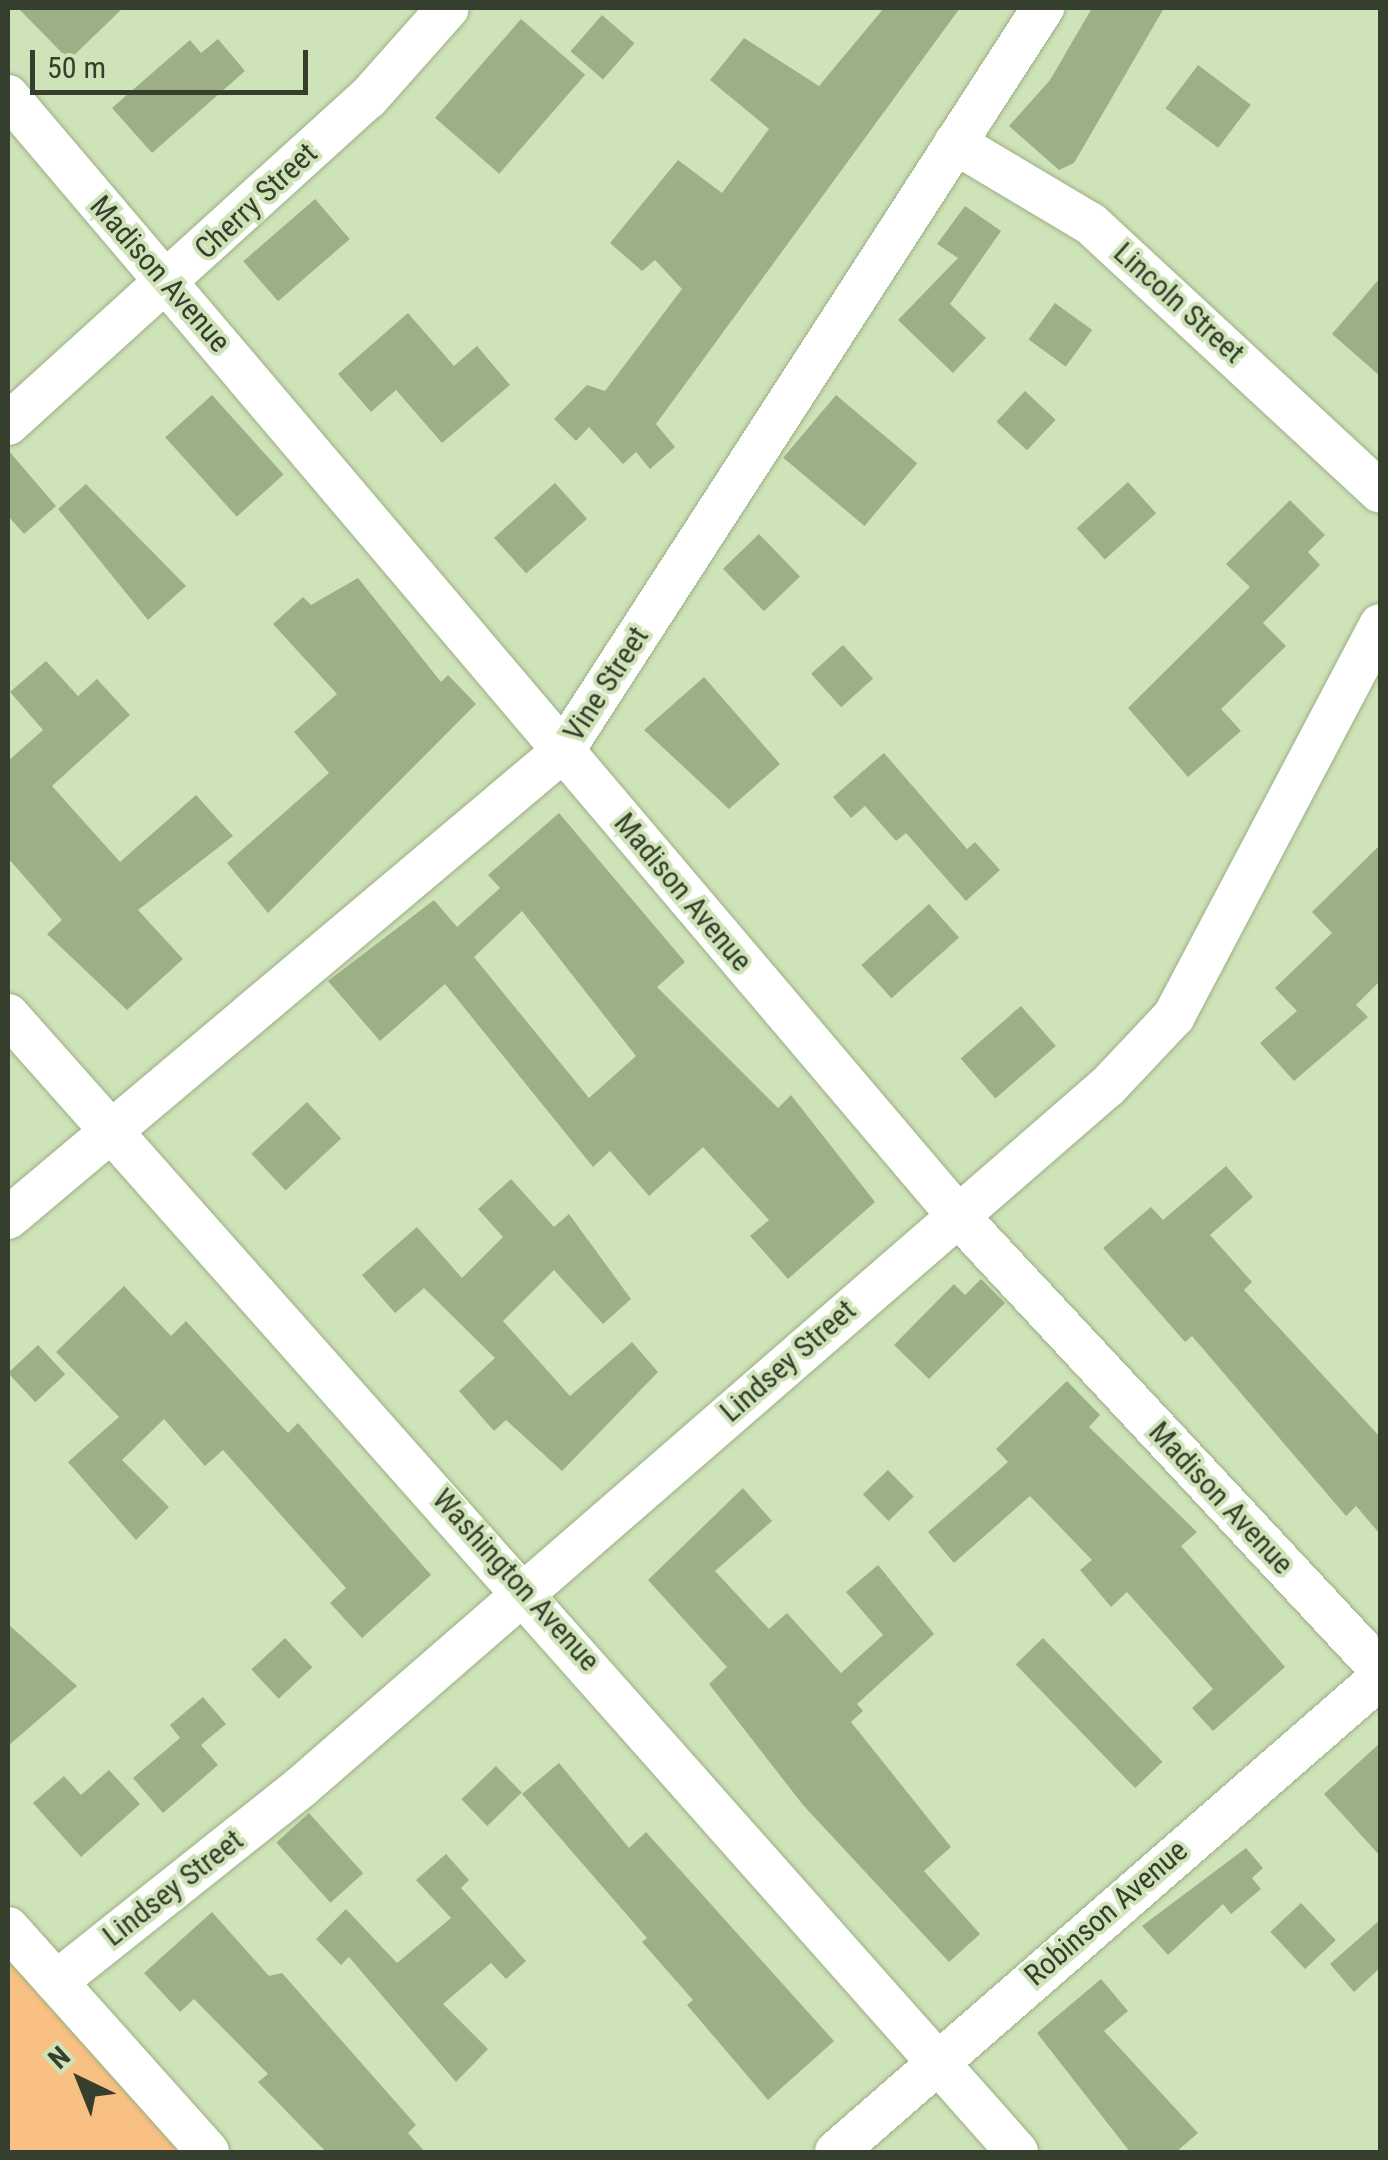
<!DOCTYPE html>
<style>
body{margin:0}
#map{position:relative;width:1388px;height:2160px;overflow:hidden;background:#cfe3b8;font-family:"Roboto Condensed",sans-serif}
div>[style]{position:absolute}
.green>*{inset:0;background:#f8c082}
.building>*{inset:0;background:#9caf86;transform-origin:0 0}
.roads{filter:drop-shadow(0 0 2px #9bae85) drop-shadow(0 0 2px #9bae85)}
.minor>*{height:42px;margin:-21px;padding:0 21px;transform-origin:21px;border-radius:21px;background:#fff}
span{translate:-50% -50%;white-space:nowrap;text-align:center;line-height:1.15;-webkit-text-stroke:8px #cfe3b8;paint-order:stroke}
.street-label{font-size:30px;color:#363e2d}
.frame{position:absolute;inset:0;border:10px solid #363e2d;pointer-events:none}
.north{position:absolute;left:30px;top:2030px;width:100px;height:100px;-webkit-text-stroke:8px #cfe3b8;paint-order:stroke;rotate:317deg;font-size:28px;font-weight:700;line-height:40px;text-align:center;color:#363e2d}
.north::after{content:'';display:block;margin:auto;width:35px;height:45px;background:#363e2d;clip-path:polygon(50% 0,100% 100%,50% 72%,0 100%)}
.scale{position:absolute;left:30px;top:50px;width:278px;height:45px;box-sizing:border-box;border:5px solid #363e2d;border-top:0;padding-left:12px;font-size:30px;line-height:35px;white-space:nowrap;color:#363e2d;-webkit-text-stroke:8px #cfe3b8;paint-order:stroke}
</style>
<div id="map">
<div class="green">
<i style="clip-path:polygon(8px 1928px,208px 2152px,8px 2152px)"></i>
</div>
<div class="building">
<i style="clip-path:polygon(18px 8px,123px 8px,69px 60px)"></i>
<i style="clip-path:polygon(884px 8px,960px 8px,656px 424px,675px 447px,650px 469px,636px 452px,623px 464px,589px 427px,576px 441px,554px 419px,587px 385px,605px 391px,682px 289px,655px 260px,642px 271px,610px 243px,678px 160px,722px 193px,769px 129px,710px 80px,744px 38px,819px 86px)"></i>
<i style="clip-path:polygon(1092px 8px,1164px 8px,1074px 163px,1059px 170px,1009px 126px,1050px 80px)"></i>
<i style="left:602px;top:15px;width:43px;height:48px;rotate:41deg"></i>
<i style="left:521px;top:19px;width:85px;height:131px;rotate:41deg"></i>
<i style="clip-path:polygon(218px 39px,245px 71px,152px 153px,112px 108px,190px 40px,201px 53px)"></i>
<i style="left:1198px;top:65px;width:66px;height:54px;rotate:37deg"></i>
<i style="left:315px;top:199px;width:53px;height:95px;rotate:49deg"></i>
<i style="clip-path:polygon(965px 206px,1001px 231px,950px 304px,986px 338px,953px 373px,898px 320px,958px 258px,937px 244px)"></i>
<i style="clip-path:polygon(1380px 278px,1380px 376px,1332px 334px)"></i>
<i style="left:1055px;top:303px;width:46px;height:45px;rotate:36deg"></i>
<i style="clip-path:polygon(408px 313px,454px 366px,477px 346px,510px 385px,442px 443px,396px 390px,371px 412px,338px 374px)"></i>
<i style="left:1025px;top:391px;width:42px;height:42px;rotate:43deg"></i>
<i style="left:212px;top:395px;width:107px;height:63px;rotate:48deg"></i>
<i style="left:836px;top:395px;width:106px;height:82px;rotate:40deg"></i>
<i style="clip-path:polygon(8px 450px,56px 506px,24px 534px,8px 516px)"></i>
<i style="left:1128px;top:482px;width:42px;height:69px;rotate:48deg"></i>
<i style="left:555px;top:483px;width:48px;height:82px;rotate:48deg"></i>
<i style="clip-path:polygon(86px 484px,186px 586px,148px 620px,58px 509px)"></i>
<i style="clip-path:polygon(1290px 500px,1325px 535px,1308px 552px,1320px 565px,1263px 623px,1286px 646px,1221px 709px,1241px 731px,1188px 777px,1128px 708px,1250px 587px,1226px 564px)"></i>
<i style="left:759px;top:534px;width:59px;height:50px;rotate:46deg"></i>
<i style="clip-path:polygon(358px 578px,441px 682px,448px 675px,476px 704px,268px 913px,227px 863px,329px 773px,294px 732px,337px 694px,273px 624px,303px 597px,311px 605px)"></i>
<i style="left:843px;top:645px;width:45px;height:43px;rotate:48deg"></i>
<i style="clip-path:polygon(46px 661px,78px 696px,97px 679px,130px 715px,52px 786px,120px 862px,196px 795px,233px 836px,138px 910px,183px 959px,127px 1010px,47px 934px,62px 920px,8px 858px,8px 761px,43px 730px,10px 692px)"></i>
<i style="clip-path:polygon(704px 677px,780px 764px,729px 809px,644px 730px)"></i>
<i style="clip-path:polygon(884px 753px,967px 849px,975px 842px,1000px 870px,966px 901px,906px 833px,896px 841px,865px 806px,851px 818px,833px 797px)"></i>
<i style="clip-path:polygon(evenodd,559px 813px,685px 962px,657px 987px,778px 1108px,791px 1095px,875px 1202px,788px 1279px,750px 1236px,769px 1220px,703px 1147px,649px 1196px,610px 1151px,593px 1167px,445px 984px,380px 1041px,328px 981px,434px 900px,457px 927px,500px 888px,488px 875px,559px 813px,522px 911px,636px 1056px,589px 1098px,474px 957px,522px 911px)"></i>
<i style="clip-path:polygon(1380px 845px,1380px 981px,1356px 1005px,1368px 1017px,1294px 1081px,1260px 1043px,1297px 1011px,1275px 988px,1332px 933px,1312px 912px)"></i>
<i style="left:929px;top:904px;width:45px;height:91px;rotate:48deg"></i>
<i style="left:1021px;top:1006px;width:53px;height:80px;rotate:49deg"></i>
<i style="left:307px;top:1102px;width:50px;height:76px;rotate:47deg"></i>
<i style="clip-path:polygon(1226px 1166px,1253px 1197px,1210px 1235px,1252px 1282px,1244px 1290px,1380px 1437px,1380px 1534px,1356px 1506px,1346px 1516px,1192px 1336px,1185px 1342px,1103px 1248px,1151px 1207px,1163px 1220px)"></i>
<i style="clip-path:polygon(511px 1179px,554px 1227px,569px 1214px,631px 1299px,603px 1324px,554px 1270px,503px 1321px,570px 1396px,632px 1342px,658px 1372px,562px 1471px,506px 1420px,494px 1431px,459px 1391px,495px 1358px,424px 1288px,395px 1313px,362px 1275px,417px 1227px,462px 1278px,503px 1237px,478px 1209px)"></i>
<i style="clip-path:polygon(981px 1279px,1005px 1303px,929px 1379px,894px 1345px,954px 1284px,965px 1295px)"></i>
<i style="clip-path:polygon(124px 1286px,171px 1336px,186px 1321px,288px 1433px,298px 1423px,431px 1575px,362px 1638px,330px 1603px,346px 1588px,223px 1450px,205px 1466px,164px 1419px,122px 1460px,169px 1507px,136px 1540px,68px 1462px,119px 1417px,56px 1352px)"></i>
<i style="left:38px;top:1345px;width:40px;height:41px;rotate:47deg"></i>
<i style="clip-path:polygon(1067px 1381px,1100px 1415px,1089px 1427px,1197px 1532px,1181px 1546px,1285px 1667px,1213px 1731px,1192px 1708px,1213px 1689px,1127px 1592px,1111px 1607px,1080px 1570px,1092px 1560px,1030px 1496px,954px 1563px,928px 1532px,1008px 1462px,996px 1449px)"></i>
<i style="left:888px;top:1470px;width:37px;height:35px;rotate:46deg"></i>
<i style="clip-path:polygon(743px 1488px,772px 1521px,715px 1571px,769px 1629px,787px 1613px,841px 1673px,883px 1635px,846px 1592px,878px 1565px,934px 1634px,857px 1704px,863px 1711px,851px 1722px,951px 1847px,924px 1871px,980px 1934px,949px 1962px,803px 1805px,709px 1684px,727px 1667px,648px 1580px)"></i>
<i style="clip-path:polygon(8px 1624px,77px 1686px,8px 1746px)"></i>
<i style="left:285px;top:1638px;width:40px;height:46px;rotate:47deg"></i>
<i style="left:1043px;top:1638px;width:172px;height:38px;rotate:46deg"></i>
<i style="clip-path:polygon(203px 1697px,226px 1724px,201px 1745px,218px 1765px,163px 1813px,133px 1778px,180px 1738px,170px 1725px)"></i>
<i style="clip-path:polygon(1380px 1743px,1380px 1856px,1324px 1794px)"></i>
<i style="clip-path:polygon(559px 1763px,629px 1848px,646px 1832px,834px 2041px,768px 2100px,687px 2005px,693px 2000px,642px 1942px,647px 1938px,522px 1794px)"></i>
<i style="left:496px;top:1766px;width:37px;height:48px;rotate:46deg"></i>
<i style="clip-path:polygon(109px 1770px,140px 1804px,81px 1857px,33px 1803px,64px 1776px,81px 1795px)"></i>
<i style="left:309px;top:1813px;width:81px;height:44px;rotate:48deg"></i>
<i style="clip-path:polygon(1246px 1848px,1263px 1868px,1252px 1878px,1261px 1889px,1231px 1914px,1223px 1904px,1168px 1955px,1142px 1926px)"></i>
<i style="clip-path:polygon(446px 1854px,469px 1880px,461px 1888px,526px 1961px,506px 1979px,491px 1963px,443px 2004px,488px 2049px,456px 2082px,349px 1957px,341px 1965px,316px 1939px,346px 1909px,397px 1963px,451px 1918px,416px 1880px)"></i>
<i style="left:1301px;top:1903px;width:51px;height:42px;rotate:47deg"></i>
<i style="clip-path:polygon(212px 1912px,269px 1976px,282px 1973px,416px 2125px,408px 2133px,425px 2152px,326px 2152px,258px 2082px,268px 2074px,194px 1999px,180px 2012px,144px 1973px)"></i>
<i style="clip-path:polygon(1380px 1920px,1380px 1968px,1354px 1992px,1330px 1964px)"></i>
<i style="clip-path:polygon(1101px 1979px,1128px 2011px,1104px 2031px,1198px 2133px,1176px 2152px,1130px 2152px,1037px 2033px)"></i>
</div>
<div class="roads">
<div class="minor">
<i style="left:8px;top:96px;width:1469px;rotate:49.69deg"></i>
<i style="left:958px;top:1216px;width:619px;rotate:47.03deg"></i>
<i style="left:955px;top:143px;width:158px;rotate:30.8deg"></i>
<i style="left:1091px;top:224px;width:394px;rotate:42.8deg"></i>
<i style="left:8px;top:424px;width:486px;rotate:-42.2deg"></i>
<i style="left:368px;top:98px;width:120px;rotate:-48.4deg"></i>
<i style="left:8px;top:1015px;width:1520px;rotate:48.41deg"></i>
<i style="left:8px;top:1218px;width:725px;rotate:-40.08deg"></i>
<i style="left:563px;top:751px;width:885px;rotate:-57.14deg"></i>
<i style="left:8px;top:1928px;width:300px;rotate:48.2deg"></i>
<i style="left:56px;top:1982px;width:313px;rotate:-38.5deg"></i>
<i style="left:301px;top:1787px;width:1069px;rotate:-40.98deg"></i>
<i style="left:1108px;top:1086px;width:96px;rotate:-46.7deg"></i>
<i style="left:1174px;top:1016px;width:442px;rotate:-62.2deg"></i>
<i style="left:836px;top:2152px;width:722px;rotate:-41.07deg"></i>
</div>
</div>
<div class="street-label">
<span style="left:256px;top:201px;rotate:-43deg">Cherry Street</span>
<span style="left:160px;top:274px;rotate:49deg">Madison Avenue</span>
<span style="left:1179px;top:303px;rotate:42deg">Lincoln Street</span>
<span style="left:606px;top:684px;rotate:-57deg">Vine Street</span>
<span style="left:683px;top:892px;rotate:50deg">Madison Avenue</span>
<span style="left:788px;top:1361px;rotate:-41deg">Lindsey Street</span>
<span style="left:1221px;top:1498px;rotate:47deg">Madison Avenue</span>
<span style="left:516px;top:1580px;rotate:48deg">Washington Avenue</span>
<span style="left:173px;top:1888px;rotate:-38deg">Lindsey Street</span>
<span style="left:1106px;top:1913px;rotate:-41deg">Robinson Avenue</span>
</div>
<div class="frame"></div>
<div class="north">N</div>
<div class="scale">50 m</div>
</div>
